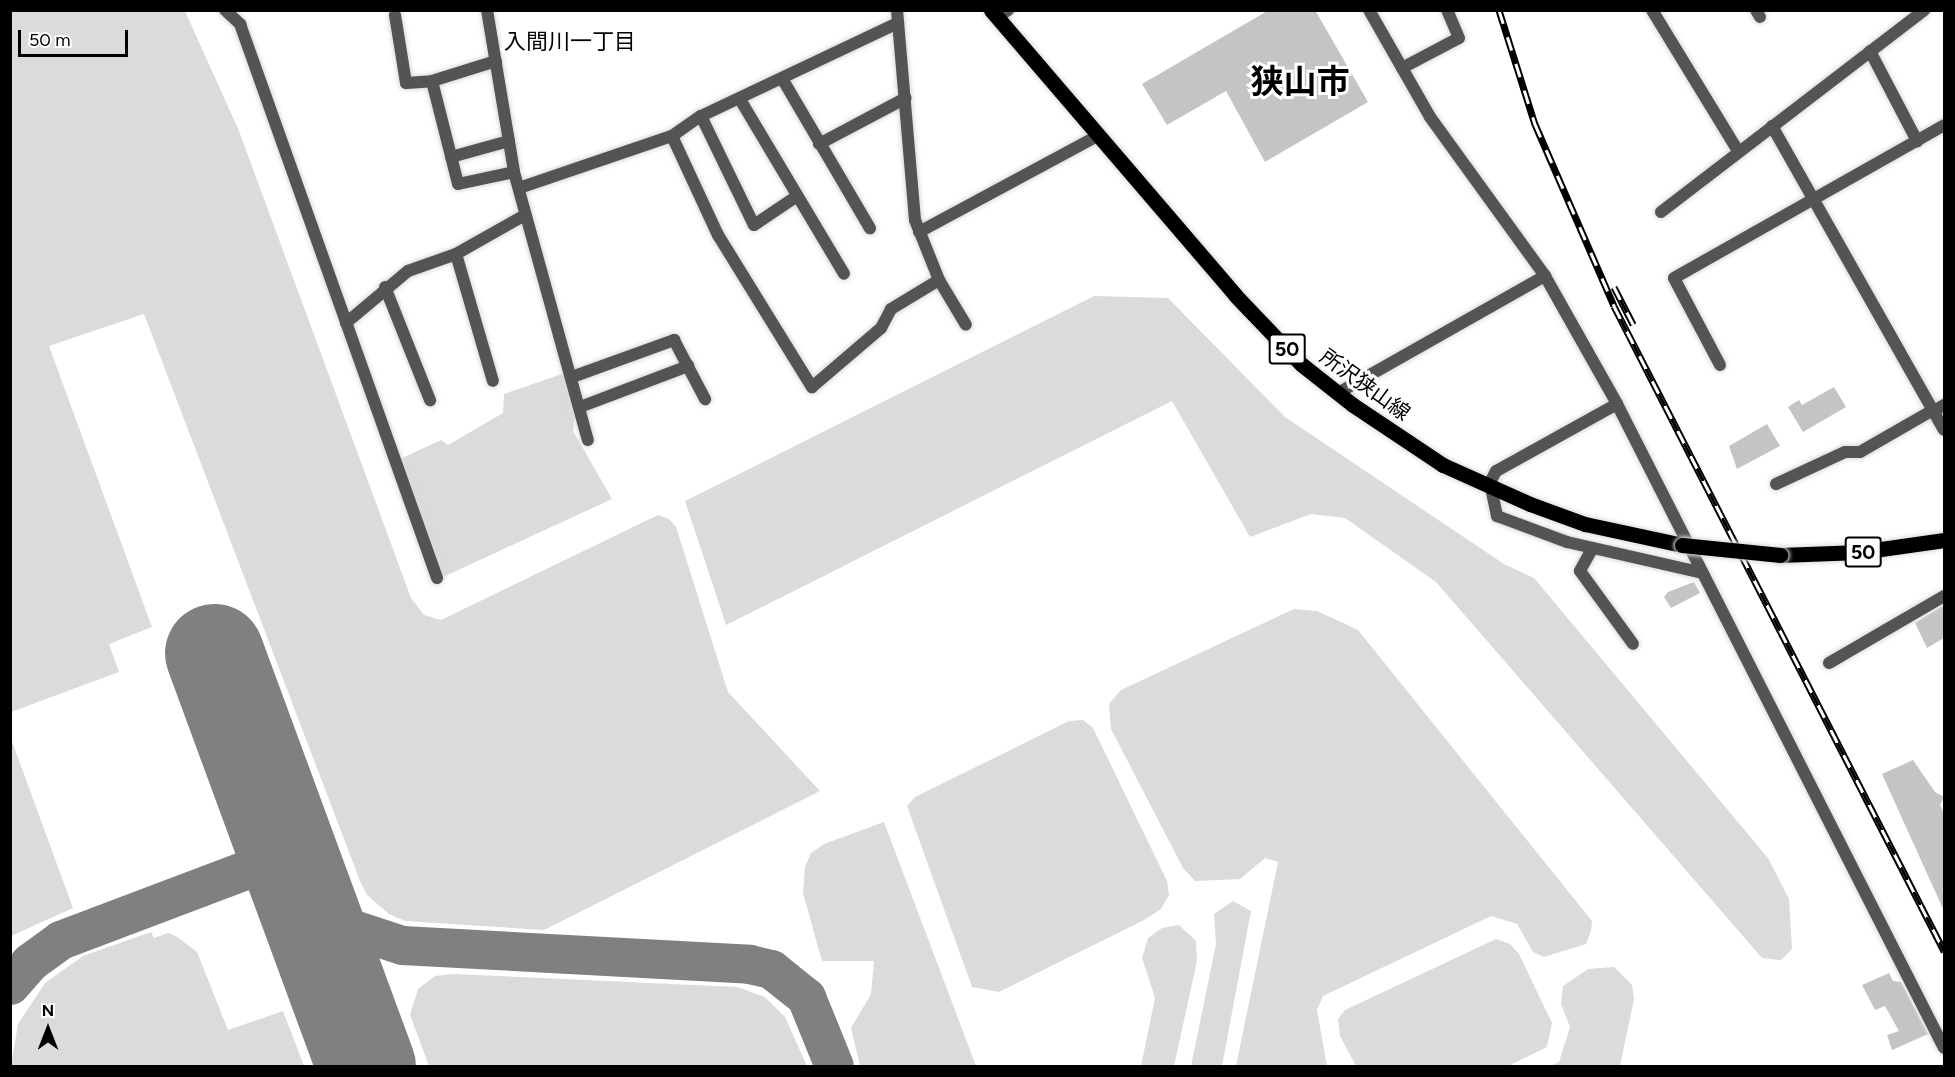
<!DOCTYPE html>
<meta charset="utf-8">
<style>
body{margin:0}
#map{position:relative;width:1955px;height:1077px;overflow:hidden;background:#fff;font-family:Figtree,"Noto Sans JP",sans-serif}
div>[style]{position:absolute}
.green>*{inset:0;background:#dbdbdb}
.taxiway>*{height:39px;margin:-19.5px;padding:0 19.5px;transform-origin:19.5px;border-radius:19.5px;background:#808080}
.runway>*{height:99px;margin:-49.5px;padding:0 49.5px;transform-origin:49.5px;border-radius:49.5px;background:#808080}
.building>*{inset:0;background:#c4c4c4}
.roads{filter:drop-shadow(0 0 2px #dbdbdb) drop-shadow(0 0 2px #dbdbdb)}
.street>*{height:12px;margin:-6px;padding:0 6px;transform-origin:6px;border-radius:6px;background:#545454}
.primary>*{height:15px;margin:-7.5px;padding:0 7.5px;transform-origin:7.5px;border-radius:7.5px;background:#000}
.rail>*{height:7px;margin-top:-3.5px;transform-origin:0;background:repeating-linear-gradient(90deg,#fff 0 14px,#000 0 28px);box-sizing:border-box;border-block:2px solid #000}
.bridges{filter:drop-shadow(0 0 2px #dbdbdb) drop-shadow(0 0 2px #dbdbdb)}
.primary-bridge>*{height:15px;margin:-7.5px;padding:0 7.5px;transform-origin:7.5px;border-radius:7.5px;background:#000}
span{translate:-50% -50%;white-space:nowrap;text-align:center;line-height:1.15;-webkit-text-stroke:6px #fff;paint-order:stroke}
.shield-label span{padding:2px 4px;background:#fff;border:2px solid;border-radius:4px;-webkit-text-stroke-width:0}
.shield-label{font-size:20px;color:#000;font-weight:700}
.street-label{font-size:21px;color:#000}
.neighbourhood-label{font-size:22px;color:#000}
.town-label{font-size:33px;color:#000;font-weight:700}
.frame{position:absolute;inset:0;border:12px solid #000;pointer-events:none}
.north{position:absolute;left:18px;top:999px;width:60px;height:60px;-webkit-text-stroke:4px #fff;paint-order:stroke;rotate:0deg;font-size:16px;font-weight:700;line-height:24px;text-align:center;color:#000}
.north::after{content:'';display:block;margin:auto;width:21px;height:27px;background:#000;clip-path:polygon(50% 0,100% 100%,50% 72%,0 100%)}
.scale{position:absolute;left:18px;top:30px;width:110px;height:27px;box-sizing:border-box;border:3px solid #000;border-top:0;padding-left:8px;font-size:18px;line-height:21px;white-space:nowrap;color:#000;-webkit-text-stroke:4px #fff;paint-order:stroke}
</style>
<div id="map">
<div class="green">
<i style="clip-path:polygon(11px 10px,185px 11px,239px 131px,411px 598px,424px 615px,441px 620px,658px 515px,669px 519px,676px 527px,728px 692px,820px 791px,544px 930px,405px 921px,389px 914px,367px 895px,360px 881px,144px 314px,49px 346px,152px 627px,109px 644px,119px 672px,11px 712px)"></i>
<i style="clip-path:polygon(1094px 296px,1168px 298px,1285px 417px,1504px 564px,1534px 578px,1768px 858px,1789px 899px,1792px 949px,1781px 960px,1762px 958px,1436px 582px,1345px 518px,1311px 514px,1250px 537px,1172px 401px,726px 625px,685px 501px)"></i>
<i style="clip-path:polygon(565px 373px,575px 416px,573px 431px,612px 499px,443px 577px,400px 459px,441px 440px,448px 445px,503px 413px,504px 394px)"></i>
<i style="clip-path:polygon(1294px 609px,1317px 611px,1358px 630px,1592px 921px,1591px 931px,1586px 944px,1544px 957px,1533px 952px,1517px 924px,1491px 916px,1323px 996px,1317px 1010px,1327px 1066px,1236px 1066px,1278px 862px,1265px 858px,1240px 879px,1195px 881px,1183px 868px,1111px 729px,1109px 704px,1121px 690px)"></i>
<i style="clip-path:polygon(1083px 720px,1093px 728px,1167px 881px,1169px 895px,1161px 909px,1144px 920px,999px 992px,972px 987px,907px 806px,915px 797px,1069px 721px)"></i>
<i style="clip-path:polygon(10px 736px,73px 908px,11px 936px,10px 936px)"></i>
<i style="clip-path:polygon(884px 822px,976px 1066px,860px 1066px,851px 1028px,871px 994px,874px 961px,822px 961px,803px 893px,805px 867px,811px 853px,824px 844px)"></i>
<i style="clip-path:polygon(1233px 901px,1251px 911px,1222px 1066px,1191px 1066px,1216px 944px,1214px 914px)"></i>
<i style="clip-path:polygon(1179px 925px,1196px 941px,1197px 961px,1174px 1066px,1141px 1066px,1155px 998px,1142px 958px,1148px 938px,1162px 928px)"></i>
<i style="clip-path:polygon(151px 932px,154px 938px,168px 933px,176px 936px,197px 952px,228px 1030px,283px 1011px,304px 1066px,11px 1066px,18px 1024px,45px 983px,83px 956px)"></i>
<i style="clip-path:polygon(1496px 939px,1510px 944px,1519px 954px,1552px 1023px,1547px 1047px,1508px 1066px,1356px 1066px,1340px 1036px,1338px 1019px,1345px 1010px)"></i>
<i style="clip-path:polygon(1614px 967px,1632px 985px,1634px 999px,1620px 1066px,1550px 1066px,1559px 1062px,1570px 1027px,1561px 1004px,1563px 986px,1588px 969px)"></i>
<i style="clip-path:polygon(453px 974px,737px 987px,765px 997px,785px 1017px,807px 1066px,429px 1066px,410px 1015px,418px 989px,435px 976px)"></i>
</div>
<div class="taxiway">
<i style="left:304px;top:898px;width:46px;rotate:36.1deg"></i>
<i style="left:341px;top:925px;width:64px;rotate:18.2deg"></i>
<i style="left:402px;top:945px;width:348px;rotate:3.1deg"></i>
<i style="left:749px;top:964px;width:23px;rotate:13deg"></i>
<i style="left:771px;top:969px;width:45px;rotate:38.7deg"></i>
<i style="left:806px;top:997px;width:74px;rotate:67.9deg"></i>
<i style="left:10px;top:985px;width:30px;rotate:-49deg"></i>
<i style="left:30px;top:962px;width:37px;rotate:-36deg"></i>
<i style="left:60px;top:940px;width:244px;rotate:-20.7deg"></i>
</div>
<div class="runway">
<i style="left:214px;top:653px;width:440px;rotate:69.8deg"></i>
</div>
<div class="building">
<i style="clip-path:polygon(1269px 10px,1315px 10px,1368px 102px,1265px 162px,1226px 91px,1167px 125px,1142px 84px)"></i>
<i style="clip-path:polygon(1834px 387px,1846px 407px,1803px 432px,1788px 407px,1799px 400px,1802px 405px)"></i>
<i style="clip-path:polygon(1767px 424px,1780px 446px,1737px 469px,1729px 446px)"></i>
<i style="clip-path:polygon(1694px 582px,1700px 593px,1671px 608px,1664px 597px,1668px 592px)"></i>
<i style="clip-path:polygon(1944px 605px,1944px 638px,1927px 648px,1915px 623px)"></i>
<i style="clip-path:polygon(1913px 760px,1935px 792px,1944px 797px,1940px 805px,1944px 814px,1944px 911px,1882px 774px)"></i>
<i style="clip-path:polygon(1889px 973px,1893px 981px,1901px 982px,1928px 1034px,1892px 1050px,1887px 1035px,1899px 1031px,1885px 1006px,1875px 1010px,1862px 985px)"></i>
</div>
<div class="roads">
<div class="street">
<i style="left:225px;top:10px;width:21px;rotate:43deg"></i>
<i style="left:240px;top:24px;width:588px;rotate:70.42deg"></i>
<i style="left:487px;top:10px;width:164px;rotate:80.5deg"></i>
<i style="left:514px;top:172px;width:278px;rotate:74.6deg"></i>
<i style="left:897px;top:10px;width:211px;rotate:85.1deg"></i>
<i style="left:915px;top:220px;width:65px;rotate:68.2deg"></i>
<i style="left:939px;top:280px;width:52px;rotate:59deg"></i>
<i style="left:1369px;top:10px;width:123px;rotate:60.3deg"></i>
<i style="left:1430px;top:117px;width:196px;rotate:54.1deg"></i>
<i style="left:1545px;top:276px;width:147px;rotate:60.6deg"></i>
<i style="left:1617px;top:404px;width:722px;rotate:63.08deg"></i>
<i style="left:1652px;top:10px;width:165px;rotate:58.6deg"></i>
<i style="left:1756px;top:10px;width:8px;rotate:60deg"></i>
<i style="left:395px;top:15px;width:69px;rotate:80.8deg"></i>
<i style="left:406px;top:83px;width:26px;rotate:-4deg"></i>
<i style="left:432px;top:81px;width:67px;rotate:-17.4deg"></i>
<i style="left:997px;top:17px;width:13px;rotate:-32deg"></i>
<i style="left:1870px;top:51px;width:102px;rotate:62.4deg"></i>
<i style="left:1402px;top:68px;width:64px;rotate:-27.8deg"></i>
<i style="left:1459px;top:38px;width:30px;rotate:-113deg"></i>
<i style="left:783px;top:80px;width:172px;rotate:59.6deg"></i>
<i style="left:432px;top:81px;width:106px;rotate:75.8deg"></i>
<i style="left:458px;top:184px;width:57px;rotate:-12.1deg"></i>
<i style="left:741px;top:101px;width:201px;rotate:59.2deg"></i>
<i style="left:701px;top:116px;width:121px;rotate:64.1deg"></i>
<i style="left:754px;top:225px;width:52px;rotate:-34deg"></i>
<i style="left:1772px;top:126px;width:349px;rotate:60.5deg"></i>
<i style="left:672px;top:136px;width:109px;rotate:65.1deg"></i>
<i style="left:718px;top:235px;width:179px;rotate:58.3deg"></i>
<i style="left:812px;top:387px;width:91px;rotate:-40.5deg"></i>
<i style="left:881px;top:328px;width:21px;rotate:-62deg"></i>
<i style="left:891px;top:309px;width:56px;rotate:-31.1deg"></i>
<i style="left:819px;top:144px;width:98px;rotate:-27.9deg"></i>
<i style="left:451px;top:157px;width:60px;rotate:-15.4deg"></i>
<i style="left:519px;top:188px;width:162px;rotate:-18.8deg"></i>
<i style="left:672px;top:136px;width:35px;rotate:-35deg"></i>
<i style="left:701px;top:116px;width:218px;rotate:-25.3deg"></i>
<i style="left:1661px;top:212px;width:332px;rotate:-37.5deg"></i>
<i style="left:919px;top:232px;width:202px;rotate:-28.3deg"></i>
<i style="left:456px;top:254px;width:132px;rotate:73.8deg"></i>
<i style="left:385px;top:287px;width:122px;rotate:68.3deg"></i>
<i style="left:346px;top:323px;width:81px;rotate:-40deg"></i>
<i style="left:408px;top:271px;width:51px;rotate:-19.5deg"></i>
<i style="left:456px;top:254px;width:79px;rotate:-29.5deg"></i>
<i style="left:1720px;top:365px;width:98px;rotate:-117.9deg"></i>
<i style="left:1674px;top:278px;width:310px;rotate:-29.5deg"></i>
<i style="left:572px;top:377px;width:109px;rotate:-19.9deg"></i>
<i style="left:674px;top:340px;width:67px;rotate:62.3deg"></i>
<i style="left:1338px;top:393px;width:238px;rotate:-29.5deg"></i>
<i style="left:1617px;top:404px;width:138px;rotate:151deg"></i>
<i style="left:1496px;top:471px;width:13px;rotate:117deg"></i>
<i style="left:1490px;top:483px;width:34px;rotate:78deg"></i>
<i style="left:1497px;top:516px;width:75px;rotate:20.4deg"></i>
<i style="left:1567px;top:542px;width:139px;rotate:12.8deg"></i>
<i style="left:580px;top:407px;width:116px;rotate:-20.8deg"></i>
<i style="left:1934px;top:411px;width:12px;rotate:-31deg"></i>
<i style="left:1776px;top:484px;width:76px;rotate:-24.9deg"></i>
<i style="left:1845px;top:452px;width:15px"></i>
<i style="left:1860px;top:452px;width:84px;rotate:-29.9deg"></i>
<i style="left:1592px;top:549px;width:25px;rotate:119deg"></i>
<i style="left:1580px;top:571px;width:90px;rotate:54deg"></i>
<i style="left:1829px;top:663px;width:133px;rotate:-30.2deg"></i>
</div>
<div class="primary">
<i style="left:991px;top:10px;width:375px;rotate:49.4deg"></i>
<i style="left:1235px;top:295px;width:95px;rotate:46.3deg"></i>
<i style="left:1301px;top:364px;width:66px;rotate:38.3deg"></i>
<i style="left:1353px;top:405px;width:108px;rotate:33.7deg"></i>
<i style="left:1443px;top:465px;width:95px;rotate:24.1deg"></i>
<i style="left:1530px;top:504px;width:59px;rotate:20deg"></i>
<i style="left:1585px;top:524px;width:99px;rotate:12.2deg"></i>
<i style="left:1780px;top:555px;width:80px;rotate:-2.1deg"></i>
<i style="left:1860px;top:552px;width:85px;rotate:-8.1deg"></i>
</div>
</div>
<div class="rail">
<i style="left:1499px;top:10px;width:120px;rotate:72.5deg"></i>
<i style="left:1535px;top:124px;width:198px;rotate:66.5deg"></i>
<i style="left:1614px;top:306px;width:725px;rotate:62.9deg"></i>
<i style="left:1614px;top:287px;width:42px;rotate:62.8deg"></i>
</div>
<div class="bridges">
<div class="primary-bridge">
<i style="left:1682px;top:545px;width:99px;rotate:5.8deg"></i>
</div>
</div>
<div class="shield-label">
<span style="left:1287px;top:349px">50</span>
<span style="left:1863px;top:552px">50</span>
</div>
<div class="street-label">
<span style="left:1365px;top:385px;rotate:36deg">所沢狭山線</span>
</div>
<div class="neighbourhood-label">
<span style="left:570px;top:42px">入間川一丁目</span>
</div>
<div class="town-label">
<span style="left:1300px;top:82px">狭山市</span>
</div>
<div class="frame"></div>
<div class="north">N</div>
<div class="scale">50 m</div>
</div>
